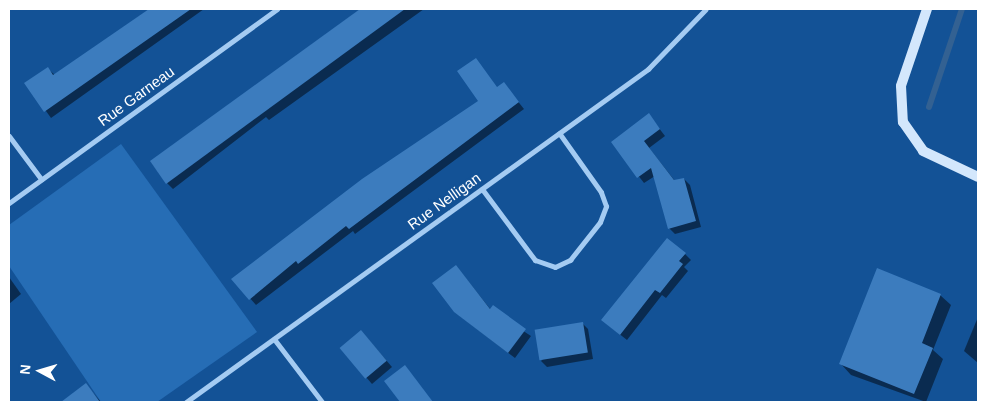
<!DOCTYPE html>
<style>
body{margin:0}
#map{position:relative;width:987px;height:411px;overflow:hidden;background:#135296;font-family:Helvetica,sans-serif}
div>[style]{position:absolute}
.green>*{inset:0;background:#266db5}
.shadow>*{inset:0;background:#0007}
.stream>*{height:6px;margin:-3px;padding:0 3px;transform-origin:3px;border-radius:3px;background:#336192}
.building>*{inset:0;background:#3c7cbe;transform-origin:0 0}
.street>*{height:5px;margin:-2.5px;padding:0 2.5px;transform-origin:2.5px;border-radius:2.5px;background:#a4cbf2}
.secondary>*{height:10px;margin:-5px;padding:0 5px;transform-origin:5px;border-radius:5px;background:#d3e7fc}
span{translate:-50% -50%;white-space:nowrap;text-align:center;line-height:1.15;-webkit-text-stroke:4px #135296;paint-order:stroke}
.street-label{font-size:15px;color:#fff}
.frame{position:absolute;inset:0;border:10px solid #fff;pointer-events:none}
.north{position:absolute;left:15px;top:346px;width:50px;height:50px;-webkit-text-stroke:4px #135296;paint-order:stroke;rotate:276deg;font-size:14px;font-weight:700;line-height:20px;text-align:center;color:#fff}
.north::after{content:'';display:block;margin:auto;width:18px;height:22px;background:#fff;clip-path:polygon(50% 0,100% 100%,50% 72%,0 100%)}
</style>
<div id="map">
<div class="green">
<i style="clip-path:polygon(121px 144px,257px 332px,157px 402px,101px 402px,9px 266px,9px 225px)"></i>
</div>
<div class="shadow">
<i style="clip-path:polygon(150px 9px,204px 9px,51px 118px,26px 83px,48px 69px,55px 75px)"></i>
<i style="clip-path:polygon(361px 9px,424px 9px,269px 120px,266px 117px,173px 189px,167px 183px,151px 162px)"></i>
<i style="clip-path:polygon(504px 84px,524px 109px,355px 234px,353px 231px,256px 305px,233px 279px)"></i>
<i style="clip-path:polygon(649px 115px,665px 136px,649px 148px,675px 181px,684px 179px,690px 185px,701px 227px,675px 234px,669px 228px,655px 176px,644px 183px,612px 142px)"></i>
<i style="clip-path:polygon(685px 254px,691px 260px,684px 267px,688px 271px,666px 298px,662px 295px,627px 340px,608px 325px)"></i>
<i style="clip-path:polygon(456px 266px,491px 310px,531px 336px,515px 358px,455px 312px)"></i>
<i style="clip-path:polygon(9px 277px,21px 294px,9px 304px)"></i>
<i style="clip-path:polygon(940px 295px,951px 305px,933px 350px,943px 359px,926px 402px,851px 375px,841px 364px)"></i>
<i style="clip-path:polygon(978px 317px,978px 363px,964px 351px)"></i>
<i style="clip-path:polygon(582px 323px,588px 329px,593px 359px,547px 367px,541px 361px)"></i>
<i style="clip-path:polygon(367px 338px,392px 367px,372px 384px,341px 348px)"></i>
<i style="clip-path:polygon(86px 385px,101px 402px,63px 402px)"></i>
</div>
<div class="stream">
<i style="left:929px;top:107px;width:103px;rotate:-71.4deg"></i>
</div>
<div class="building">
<i style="clip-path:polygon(149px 9px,191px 9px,44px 112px,24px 83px,48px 67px,53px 75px)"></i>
<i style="clip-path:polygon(360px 9px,405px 9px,166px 184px,150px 161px)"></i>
<i style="clip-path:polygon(476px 58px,497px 87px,504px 82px,519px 102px,349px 229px,346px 226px,298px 264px,296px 261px,249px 300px,231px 279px,362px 179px,478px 101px,457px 71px)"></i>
<i style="clip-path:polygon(649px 113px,660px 129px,644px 141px,674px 180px,684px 178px,696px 221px,668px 229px,651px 168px,637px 178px,611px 142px)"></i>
<i style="clip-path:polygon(667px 238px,686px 253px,679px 261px,683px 264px,660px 293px,655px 290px,620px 335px,601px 320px)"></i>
<i style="clip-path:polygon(456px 265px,490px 309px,493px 305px,526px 329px,508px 353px,454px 312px,432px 283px)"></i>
<i style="clip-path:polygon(877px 268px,941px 294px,922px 343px,933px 348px,914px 394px,839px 364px)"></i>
<i style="left:583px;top:322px;width:31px;height:49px;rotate:81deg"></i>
<i style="left:361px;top:330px;width:40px;height:28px;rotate:50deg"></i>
<i style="clip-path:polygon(405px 365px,433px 402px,400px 402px,384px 381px)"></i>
<i style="clip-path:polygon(86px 383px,100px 402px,61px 402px)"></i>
</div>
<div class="street">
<i style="left:9px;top:136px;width:54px;rotate:53.3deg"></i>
<i style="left:482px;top:189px;width:89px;rotate:53.3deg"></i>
<i style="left:535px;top:260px;width:21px;rotate:19deg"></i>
<i style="left:555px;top:267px;width:17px;rotate:-25deg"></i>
<i style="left:570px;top:260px;width:48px;rotate:-51.7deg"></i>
<i style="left:600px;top:222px;width:17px;rotate:-69deg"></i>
<i style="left:606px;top:206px;width:15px;rotate:-110deg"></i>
<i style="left:601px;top:192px;width:72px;rotate:-125.4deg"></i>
<i style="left:9px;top:203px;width:331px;rotate:-35.9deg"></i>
<i style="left:274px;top:339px;width:79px;rotate:52.7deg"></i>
<i style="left:186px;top:402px;width:570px;rotate:-35.78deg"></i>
<i style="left:648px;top:69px;width:83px;rotate:-46deg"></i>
</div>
<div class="secondary">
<i style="left:927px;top:9px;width:81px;rotate:108.7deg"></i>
<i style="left:901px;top:86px;width:36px;rotate:87deg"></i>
<i style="left:903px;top:122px;width:35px;rotate:55deg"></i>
<i style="left:923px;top:151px;width:61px;rotate:25.3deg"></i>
</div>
<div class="street-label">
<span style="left:136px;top:96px;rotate:-36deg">Rue Garneau</span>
<span style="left:444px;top:201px;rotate:-36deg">Rue Nelligan</span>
</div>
<div class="frame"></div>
<div class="north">N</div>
</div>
